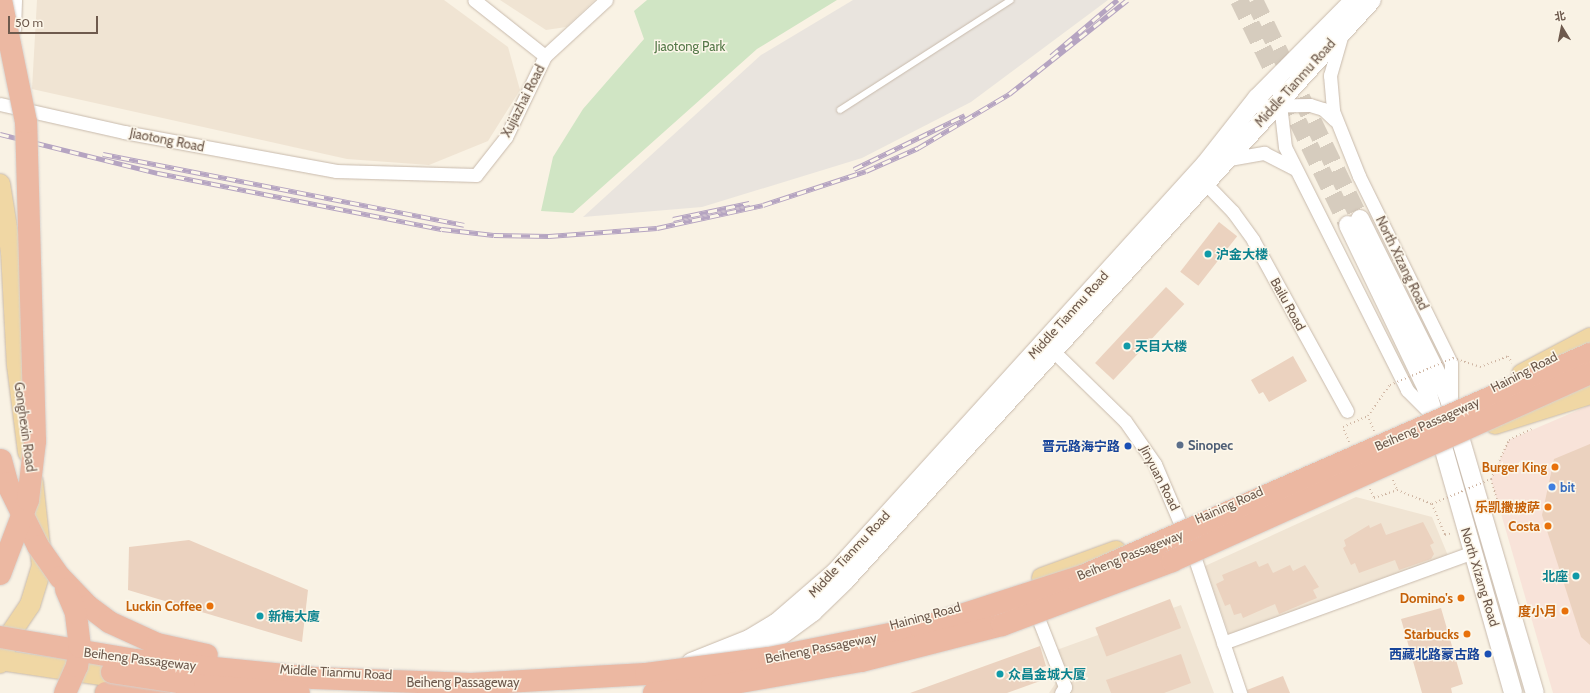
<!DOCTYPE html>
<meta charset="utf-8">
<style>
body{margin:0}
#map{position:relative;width:1590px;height:693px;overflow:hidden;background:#f9f2e4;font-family:Cabin,"Noto Sans SC",sans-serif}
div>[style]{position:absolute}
.residential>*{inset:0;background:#f0e4d3}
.commercial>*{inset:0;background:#f8e3d9}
.industrial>*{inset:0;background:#e9e4de}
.green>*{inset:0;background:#d0e5c4}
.building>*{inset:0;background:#ebd2bf;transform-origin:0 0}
.secondary-tunnel>*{height:18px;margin-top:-9px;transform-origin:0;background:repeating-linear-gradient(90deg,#d6ccbe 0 18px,transparent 0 27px)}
.path>*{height:2px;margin-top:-1px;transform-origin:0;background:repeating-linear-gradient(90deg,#cfb6a3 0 1px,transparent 0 4px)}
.roads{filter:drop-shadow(0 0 1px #c8baac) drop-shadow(0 0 1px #c8baac)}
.lane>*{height:6px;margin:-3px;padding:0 3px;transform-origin:3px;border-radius:3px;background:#fff}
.street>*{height:13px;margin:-6.5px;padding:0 6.5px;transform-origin:6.5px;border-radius:6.5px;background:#fff}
.secondary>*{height:18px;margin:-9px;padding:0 9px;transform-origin:9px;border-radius:9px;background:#fff}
.primary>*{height:20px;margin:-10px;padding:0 10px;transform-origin:10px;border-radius:10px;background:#f0d7a4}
.highway>*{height:22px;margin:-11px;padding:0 11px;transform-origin:11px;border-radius:11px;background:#ecb8a2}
.rail>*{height:4.5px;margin-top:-2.25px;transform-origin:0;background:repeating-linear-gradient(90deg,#fcf6e9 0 9px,#b5a4c1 0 18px);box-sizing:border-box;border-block:1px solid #b5a4c1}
.path-bridge>*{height:2px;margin-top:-1px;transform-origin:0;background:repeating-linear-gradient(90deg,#cfb6a3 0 1px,transparent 0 4px)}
.bridges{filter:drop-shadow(0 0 1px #d6d1cd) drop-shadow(0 0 1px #d6d1cd)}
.highway-bridge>*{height:22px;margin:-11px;padding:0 11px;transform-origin:11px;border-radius:11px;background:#ecb8a2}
.dots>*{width:11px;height:11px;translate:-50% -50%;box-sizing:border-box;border:2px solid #fcf6e9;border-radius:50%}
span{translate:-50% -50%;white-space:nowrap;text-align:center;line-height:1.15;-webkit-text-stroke:3px #fcf6e9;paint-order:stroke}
.park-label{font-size:13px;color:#557949}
.street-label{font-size:13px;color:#6e5a4d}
.culture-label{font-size:13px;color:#0d838f;font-weight:700}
.left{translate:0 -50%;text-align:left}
.right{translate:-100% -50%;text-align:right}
.service-label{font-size:13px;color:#4e5e75;font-weight:700}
.transit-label{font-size:13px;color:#164399;font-weight:700}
.food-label{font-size:13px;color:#c56008;font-weight:700}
.shop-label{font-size:13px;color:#366cbe;font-weight:700}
.north{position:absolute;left:1542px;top:8px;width:40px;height:40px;-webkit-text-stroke:3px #fcf6e9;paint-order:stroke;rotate:350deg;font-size:11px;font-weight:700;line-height:16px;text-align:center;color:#6e5a4d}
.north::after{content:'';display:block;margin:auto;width:14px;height:18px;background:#6e5a4d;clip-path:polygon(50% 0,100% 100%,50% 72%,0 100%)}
.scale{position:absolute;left:8px;top:16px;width:90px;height:18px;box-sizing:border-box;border:2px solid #6e5a4d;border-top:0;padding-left:5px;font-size:12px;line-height:14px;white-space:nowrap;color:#6e5a4d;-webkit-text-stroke:3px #fcf6e9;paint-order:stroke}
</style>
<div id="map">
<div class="residential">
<i style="clip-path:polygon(37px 0,444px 0,508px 47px,520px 90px,488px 141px,429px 165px,347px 159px,32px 89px)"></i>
<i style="clip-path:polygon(500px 0,595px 0,566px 27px,546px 30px)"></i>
<i style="clip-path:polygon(1356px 497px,1432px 517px,1449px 558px,1230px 637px,1205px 566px)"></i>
<i style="clip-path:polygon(1181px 605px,1214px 693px,1049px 693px,1061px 675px,1051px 652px)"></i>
</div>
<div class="commercial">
<i style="clip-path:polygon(1590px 405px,1590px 693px,1553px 693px,1491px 479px,1509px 440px)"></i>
</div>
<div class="industrial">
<i style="clip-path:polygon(853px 0,1108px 0,971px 102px,862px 158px,702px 207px,583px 217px,761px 55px)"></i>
</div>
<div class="green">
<i style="clip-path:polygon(647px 0,837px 0,757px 49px,573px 213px,541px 211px,553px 157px,583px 109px,644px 39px,634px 11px)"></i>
</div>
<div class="building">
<i style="left:1219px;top:222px;width:23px;height:63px;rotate:38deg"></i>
<i style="left:1166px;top:287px;width:25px;height:104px;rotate:43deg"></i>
<i style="clip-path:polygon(1293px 356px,1307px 381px,1269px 402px,1263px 392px,1259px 394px,1251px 380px)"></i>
<i style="clip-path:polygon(1590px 444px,1590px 645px,1581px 637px,1542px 515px,1554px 459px)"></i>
<i style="clip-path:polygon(1423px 522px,1434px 543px,1430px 545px,1434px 554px,1431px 559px,1399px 570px,1395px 560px,1359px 573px,1355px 563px,1351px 565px,1343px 548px,1346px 546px,1344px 540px,1369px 525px,1370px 528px,1381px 523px,1386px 535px)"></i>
<i style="clip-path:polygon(189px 540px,308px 590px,302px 642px,128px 590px,129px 547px)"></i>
<i style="clip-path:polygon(1256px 561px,1259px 567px,1268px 563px,1273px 573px,1290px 565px,1293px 571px,1305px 565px,1319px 587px,1313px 590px,1317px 598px,1279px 614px,1275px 604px,1243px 618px,1241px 613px,1234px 615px,1230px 604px,1225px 606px,1216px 584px,1224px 580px,1222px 575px)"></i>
<i style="left:1170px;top:599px;width:31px;height:80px;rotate:69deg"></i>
<i style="clip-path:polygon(1441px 608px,1463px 684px,1451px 688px,1452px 693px,1422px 693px,1401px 619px)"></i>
<i style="clip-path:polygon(1040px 646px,1046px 666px,1039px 668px,1043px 680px,1007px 693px,910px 693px)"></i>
<i style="clip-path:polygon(1181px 654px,1191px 683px,1164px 693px,1111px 693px,1106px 680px)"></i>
<i style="clip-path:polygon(1283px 676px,1290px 693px,1248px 693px,1247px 690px)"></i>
</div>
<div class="secondary-tunnel">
<i style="left:1239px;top:0;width:250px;rotate:64.2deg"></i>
<i style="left:1254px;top:0;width:243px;rotate:64.2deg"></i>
</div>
<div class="path">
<i style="left:1480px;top:367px;width:30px;rotate:-21deg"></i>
<i style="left:1508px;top:356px;width:8px;rotate:60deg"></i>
<i style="left:1509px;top:440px;width:25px;rotate:-26deg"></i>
<i style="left:1349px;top:442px;width:16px;rotate:-112deg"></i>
<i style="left:1343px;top:427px;width:27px;rotate:-24deg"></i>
<i style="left:1491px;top:479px;width:25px;rotate:74deg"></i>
<i style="left:1498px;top:503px;width:3px;rotate:162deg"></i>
<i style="left:1370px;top:489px;width:10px;rotate:66deg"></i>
<i style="left:1374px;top:498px;width:24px;rotate:-19deg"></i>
<i style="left:1432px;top:504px;width:34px;rotate:67deg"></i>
<i style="left:1445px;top:535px;width:7px;rotate:-16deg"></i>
</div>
<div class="roads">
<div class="lane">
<i style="left:840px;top:110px;width:203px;rotate:-32.8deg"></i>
</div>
<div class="street">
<i style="left:14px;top:29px;width:29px;rotate:-88deg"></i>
<i style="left:1341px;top:37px;width:40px;rotate:106deg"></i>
<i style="left:1330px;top:75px;width:36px;rotate:85deg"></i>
<i style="left:1333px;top:111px;width:70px;rotate:68.2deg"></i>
<i style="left:1359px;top:176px;width:208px;rotate:63.8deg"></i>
<i style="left:1451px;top:363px;width:36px;rotate:90deg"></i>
<i style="left:545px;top:56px;width:83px;rotate:-42.6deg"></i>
<i style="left:1277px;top:78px;width:69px;rotate:83.4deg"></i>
<i style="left:1285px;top:147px;width:272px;rotate:63.3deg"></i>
<i style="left:1407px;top:390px;width:35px;rotate:45deg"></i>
<i style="left:0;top:104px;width:127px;rotate:12.7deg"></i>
<i style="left:124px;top:132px;width:216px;rotate:10.4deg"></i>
<i style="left:336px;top:171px;width:140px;rotate:1.6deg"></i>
<i style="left:476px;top:175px;width:48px;rotate:-51.7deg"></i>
<i style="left:506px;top:137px;width:90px;rotate:-64.3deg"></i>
<i style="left:545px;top:56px;width:90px;rotate:-141.7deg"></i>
<i style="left:1251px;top:106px;width:59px;rotate:-1deg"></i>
<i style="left:1310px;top:105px;width:14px;rotate:17deg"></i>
<i style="left:1323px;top:109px;width:16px;rotate:43deg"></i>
<i style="left:1229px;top:159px;width:36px;rotate:-10deg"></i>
<i style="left:1264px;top:153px;width:35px;rotate:27deg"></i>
<i style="left:1206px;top:184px;width:39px;rotate:46deg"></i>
<i style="left:1233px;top:212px;width:34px;rotate:54deg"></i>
<i style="left:1253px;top:240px;width:195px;rotate:61.2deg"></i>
<i style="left:1047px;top:345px;width:109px;rotate:44.3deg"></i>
<i style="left:1125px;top:421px;width:52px;rotate:55.1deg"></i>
<i style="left:1155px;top:464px;width:100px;rotate:67deg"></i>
<i style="left:1194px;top:556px;width:145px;rotate:71.4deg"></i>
<i style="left:1038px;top:618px;width:74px;rotate:68.6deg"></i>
<i style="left:1065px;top:687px;width:7px;rotate:124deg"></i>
<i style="left:1223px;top:643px;width:266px;rotate:-20deg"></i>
</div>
<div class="secondary">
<i style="left:1360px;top:219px;width:198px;rotate:63.6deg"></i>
<i style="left:1448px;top:396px;width:309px;rotate:73.7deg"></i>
<i style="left:1348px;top:225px;width:180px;rotate:64.3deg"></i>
<i style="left:1426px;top:387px;width:318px;rotate:74.1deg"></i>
<i style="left:748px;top:660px;width:81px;rotate:-36.4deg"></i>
<i style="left:813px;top:612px;width:45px;rotate:-44.1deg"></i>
<i style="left:845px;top:581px;width:784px;rotate:-47.79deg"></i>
<i style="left:691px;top:662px;width:62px;rotate:-21.6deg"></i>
<i style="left:749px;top:639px;width:31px;rotate:-31deg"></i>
<i style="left:776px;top:623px;width:78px;rotate:-40.8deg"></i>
<i style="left:835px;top:572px;width:551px;rotate:-47.8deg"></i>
<i style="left:1205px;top:164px;width:84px;rotate:-51.8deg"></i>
<i style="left:1257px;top:98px;width:138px;rotate:-45.3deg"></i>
</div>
<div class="primary">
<i style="left:0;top:184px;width:69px;rotate:80.8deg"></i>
<i style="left:11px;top:252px;width:113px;rotate:87deg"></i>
<i style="left:17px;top:365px;width:88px;rotate:82.8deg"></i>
<i style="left:1522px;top:374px;width:77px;rotate:-27.9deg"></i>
<i style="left:1495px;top:424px;width:100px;rotate:-17.5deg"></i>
<i style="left:1042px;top:578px;width:79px;rotate:-20deg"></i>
<i style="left:0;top:660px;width:130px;rotate:8.4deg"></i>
<i style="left:0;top:663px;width:32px;rotate:-70deg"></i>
<i style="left:11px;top:633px;width:34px;rotate:-56deg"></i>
<i style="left:30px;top:605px;width:41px;rotate:-72.9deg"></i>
<i style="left:42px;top:566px;width:84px;rotate:-96.1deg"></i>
</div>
<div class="highway">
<i style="left:106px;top:693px;width:53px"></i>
</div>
</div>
<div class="rail">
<i style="left:1051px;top:56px;width:87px;rotate:-40.3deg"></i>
<i style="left:0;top:134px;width:163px;rotate:13.9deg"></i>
<i style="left:158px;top:173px;width:289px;rotate:11.2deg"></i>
<i style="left:442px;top:229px;width:52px;rotate:6.6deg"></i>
<i style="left:494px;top:235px;width:55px;rotate:1deg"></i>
<i style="left:549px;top:236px;width:108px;rotate:-4.2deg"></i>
<i style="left:657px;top:228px;width:108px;rotate:-12.2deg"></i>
<i style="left:763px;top:205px;width:108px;rotate:-18.3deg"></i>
<i style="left:866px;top:171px;width:57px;rotate:-23.9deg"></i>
<i style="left:918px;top:148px;width:106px;rotate:-30.7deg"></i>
<i style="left:1009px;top:94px;width:151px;rotate:-38.5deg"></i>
<i style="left:103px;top:154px;width:368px;rotate:11.1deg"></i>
<i style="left:854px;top:169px;width:123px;rotate:-25.9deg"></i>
<i style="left:673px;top:219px;width:78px;rotate:-11.9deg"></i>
</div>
<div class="path-bridge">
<i style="left:1374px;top:431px;width:16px;rotate:-112deg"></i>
<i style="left:1368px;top:416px;width:38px;rotate:-55deg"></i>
<i style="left:1390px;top:385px;width:69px;rotate:-23.2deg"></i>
<i style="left:1453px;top:358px;width:28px;rotate:18deg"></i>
<i style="left:1393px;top:480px;width:11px;rotate:68deg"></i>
<i style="left:1397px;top:490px;width:38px;rotate:22deg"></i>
<i style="left:1432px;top:504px;width:64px;rotate:-23deg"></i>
<i style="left:1491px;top:479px;width:43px;rotate:-65.2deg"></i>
</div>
<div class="bridges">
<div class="highway-bridge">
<i style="left:1px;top:460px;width:24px;rotate:75deg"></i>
<i style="left:7px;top:483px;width:70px;rotate:63.8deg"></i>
<i style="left:38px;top:546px;width:38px;rotate:55deg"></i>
<i style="left:60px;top:577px;width:40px;rotate:46deg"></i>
<i style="left:88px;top:606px;width:26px;rotate:37deg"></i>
<i style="left:109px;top:622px;width:53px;rotate:24.6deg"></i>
<i style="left:157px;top:644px;width:51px;rotate:12.4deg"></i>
<i style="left:0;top:574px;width:79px;rotate:-69.3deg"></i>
<i style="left:28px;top:500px;width:59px;rotate:-83.2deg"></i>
<i style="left:35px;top:441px;width:319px;rotate:-91.6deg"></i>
<i style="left:26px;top:122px;width:125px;rotate:-101.6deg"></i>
<i style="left:0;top:637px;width:136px;rotate:9.7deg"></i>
<i style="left:134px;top:660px;width:181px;rotate:5.7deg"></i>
<i style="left:314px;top:678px;width:157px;rotate:2.2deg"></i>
<i style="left:471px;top:684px;width:175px;rotate:-3.3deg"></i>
<i style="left:646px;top:674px;width:124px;rotate:-7.4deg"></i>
<i style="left:769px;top:658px;width:155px;rotate:-11.2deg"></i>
<i style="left:921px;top:628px;width:172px;rotate:-17.9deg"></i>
<i style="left:1085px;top:575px;width:551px;rotate:-23.64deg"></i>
<i style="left:112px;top:672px;width:94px;rotate:8.6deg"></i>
<i style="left:205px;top:686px;width:94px;rotate:4.3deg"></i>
<i style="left:65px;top:693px;width:30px;rotate:-66deg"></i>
<i style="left:77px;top:666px;width:19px;rotate:-81deg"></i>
<i style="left:80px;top:647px;width:34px;rotate:-97deg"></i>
<i style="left:76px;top:613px;width:26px;rotate:-113deg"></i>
<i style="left:654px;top:693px;width:58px;rotate:-5.9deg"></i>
<i style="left:712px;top:687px;width:151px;rotate:-9.9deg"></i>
<i style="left:861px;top:661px;width:146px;rotate:-14.3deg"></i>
<i style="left:1002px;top:625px;width:182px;rotate:-20.6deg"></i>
<i style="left:1172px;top:561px;width:458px;rotate:-24.2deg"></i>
</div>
</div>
<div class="dots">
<i style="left:1208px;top:254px;background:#0f9aa8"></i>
<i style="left:1127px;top:346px;background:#0f9aa8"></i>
<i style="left:1180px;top:445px;background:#5c6f8a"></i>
<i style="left:1128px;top:446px;background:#1a4fb4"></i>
<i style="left:1555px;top:467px;background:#e8710a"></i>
<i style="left:1552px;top:487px;background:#3f7fe0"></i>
<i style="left:1548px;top:507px;background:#e8710a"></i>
<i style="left:1548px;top:526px;background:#e8710a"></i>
<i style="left:1576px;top:576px;background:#0f9aa8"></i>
<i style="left:1461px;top:598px;background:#e8710a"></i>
<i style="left:210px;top:606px;background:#e8710a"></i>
<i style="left:1565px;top:611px;background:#e8710a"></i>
<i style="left:260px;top:616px;background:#0f9aa8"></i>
<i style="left:1467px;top:634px;background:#e8710a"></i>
<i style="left:1488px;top:654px;background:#1a4fb4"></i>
<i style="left:1000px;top:674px;background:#0f9aa8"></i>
</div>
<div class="park-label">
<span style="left:690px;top:46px">Jiaotong Park</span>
</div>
<div class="street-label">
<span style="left:1295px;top:83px;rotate:-48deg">Middle Tianmu Road</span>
<span style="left:523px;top:101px;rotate:-63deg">Xujiazhai Road</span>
<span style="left:167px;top:140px;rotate:11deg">Jiaotong Road</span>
<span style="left:1402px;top:263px;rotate:64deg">North Xizang Road</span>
<span style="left:1288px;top:304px;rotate:61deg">Bailu Road</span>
<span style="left:1068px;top:315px;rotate:-48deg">Middle Tianmu Road</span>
<span style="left:1524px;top:372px;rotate:-27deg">Haining Road</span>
<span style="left:1427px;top:424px;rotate:-24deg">Beiheng Passageway</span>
<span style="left:25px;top:427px;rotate:82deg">Gonghexin Road</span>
<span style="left:1160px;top:478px;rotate:63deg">Jinyuan Road</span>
<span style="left:1229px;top:505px;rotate:-24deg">Haining Road</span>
<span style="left:849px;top:554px;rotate:-47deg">Middle Tianmu Road</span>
<span style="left:1130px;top:555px;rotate:-22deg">Beiheng Passageway</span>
<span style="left:1480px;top:577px;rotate:73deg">North Xizang Road</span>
<span style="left:925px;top:616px;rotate:-15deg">Haining Road</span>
<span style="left:821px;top:648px;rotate:-11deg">Beiheng Passageway</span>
<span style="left:140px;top:659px;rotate:7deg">Beiheng Passageway</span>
<span style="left:336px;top:672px;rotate:3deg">Middle Tianmu Road</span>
<span style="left:463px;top:682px">Beiheng Passageway</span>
</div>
<div class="culture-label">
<span class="left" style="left:1216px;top:254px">沪金大楼</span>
<span class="left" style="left:1135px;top:346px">天目大楼</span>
<span class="right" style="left:1568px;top:576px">北座</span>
<span class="left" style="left:268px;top:616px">新梅大廈</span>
<span class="left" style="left:1008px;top:674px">众昌金城大厦</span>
</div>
<div class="service-label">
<span class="left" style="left:1188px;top:445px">Sinopec</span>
</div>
<div class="transit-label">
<span class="right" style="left:1120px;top:446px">晋元路海宁路</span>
<span class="right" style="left:1480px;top:654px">西藏北路蒙古路</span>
</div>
<div class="food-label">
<span class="right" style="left:1547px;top:467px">Burger King</span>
<span class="right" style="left:1540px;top:507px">乐凯撒披萨</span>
<span class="right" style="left:1540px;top:526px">Costa</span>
<span class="right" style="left:1453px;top:598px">Domino's</span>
<span class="right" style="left:202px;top:606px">Luckin Coffee</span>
<span class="right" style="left:1557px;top:611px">度小月</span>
<span class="right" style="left:1459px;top:634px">Starbucks</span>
</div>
<div class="shop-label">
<span class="left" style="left:1560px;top:487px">bit</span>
</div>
<div class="north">北</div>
<div class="scale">50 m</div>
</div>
